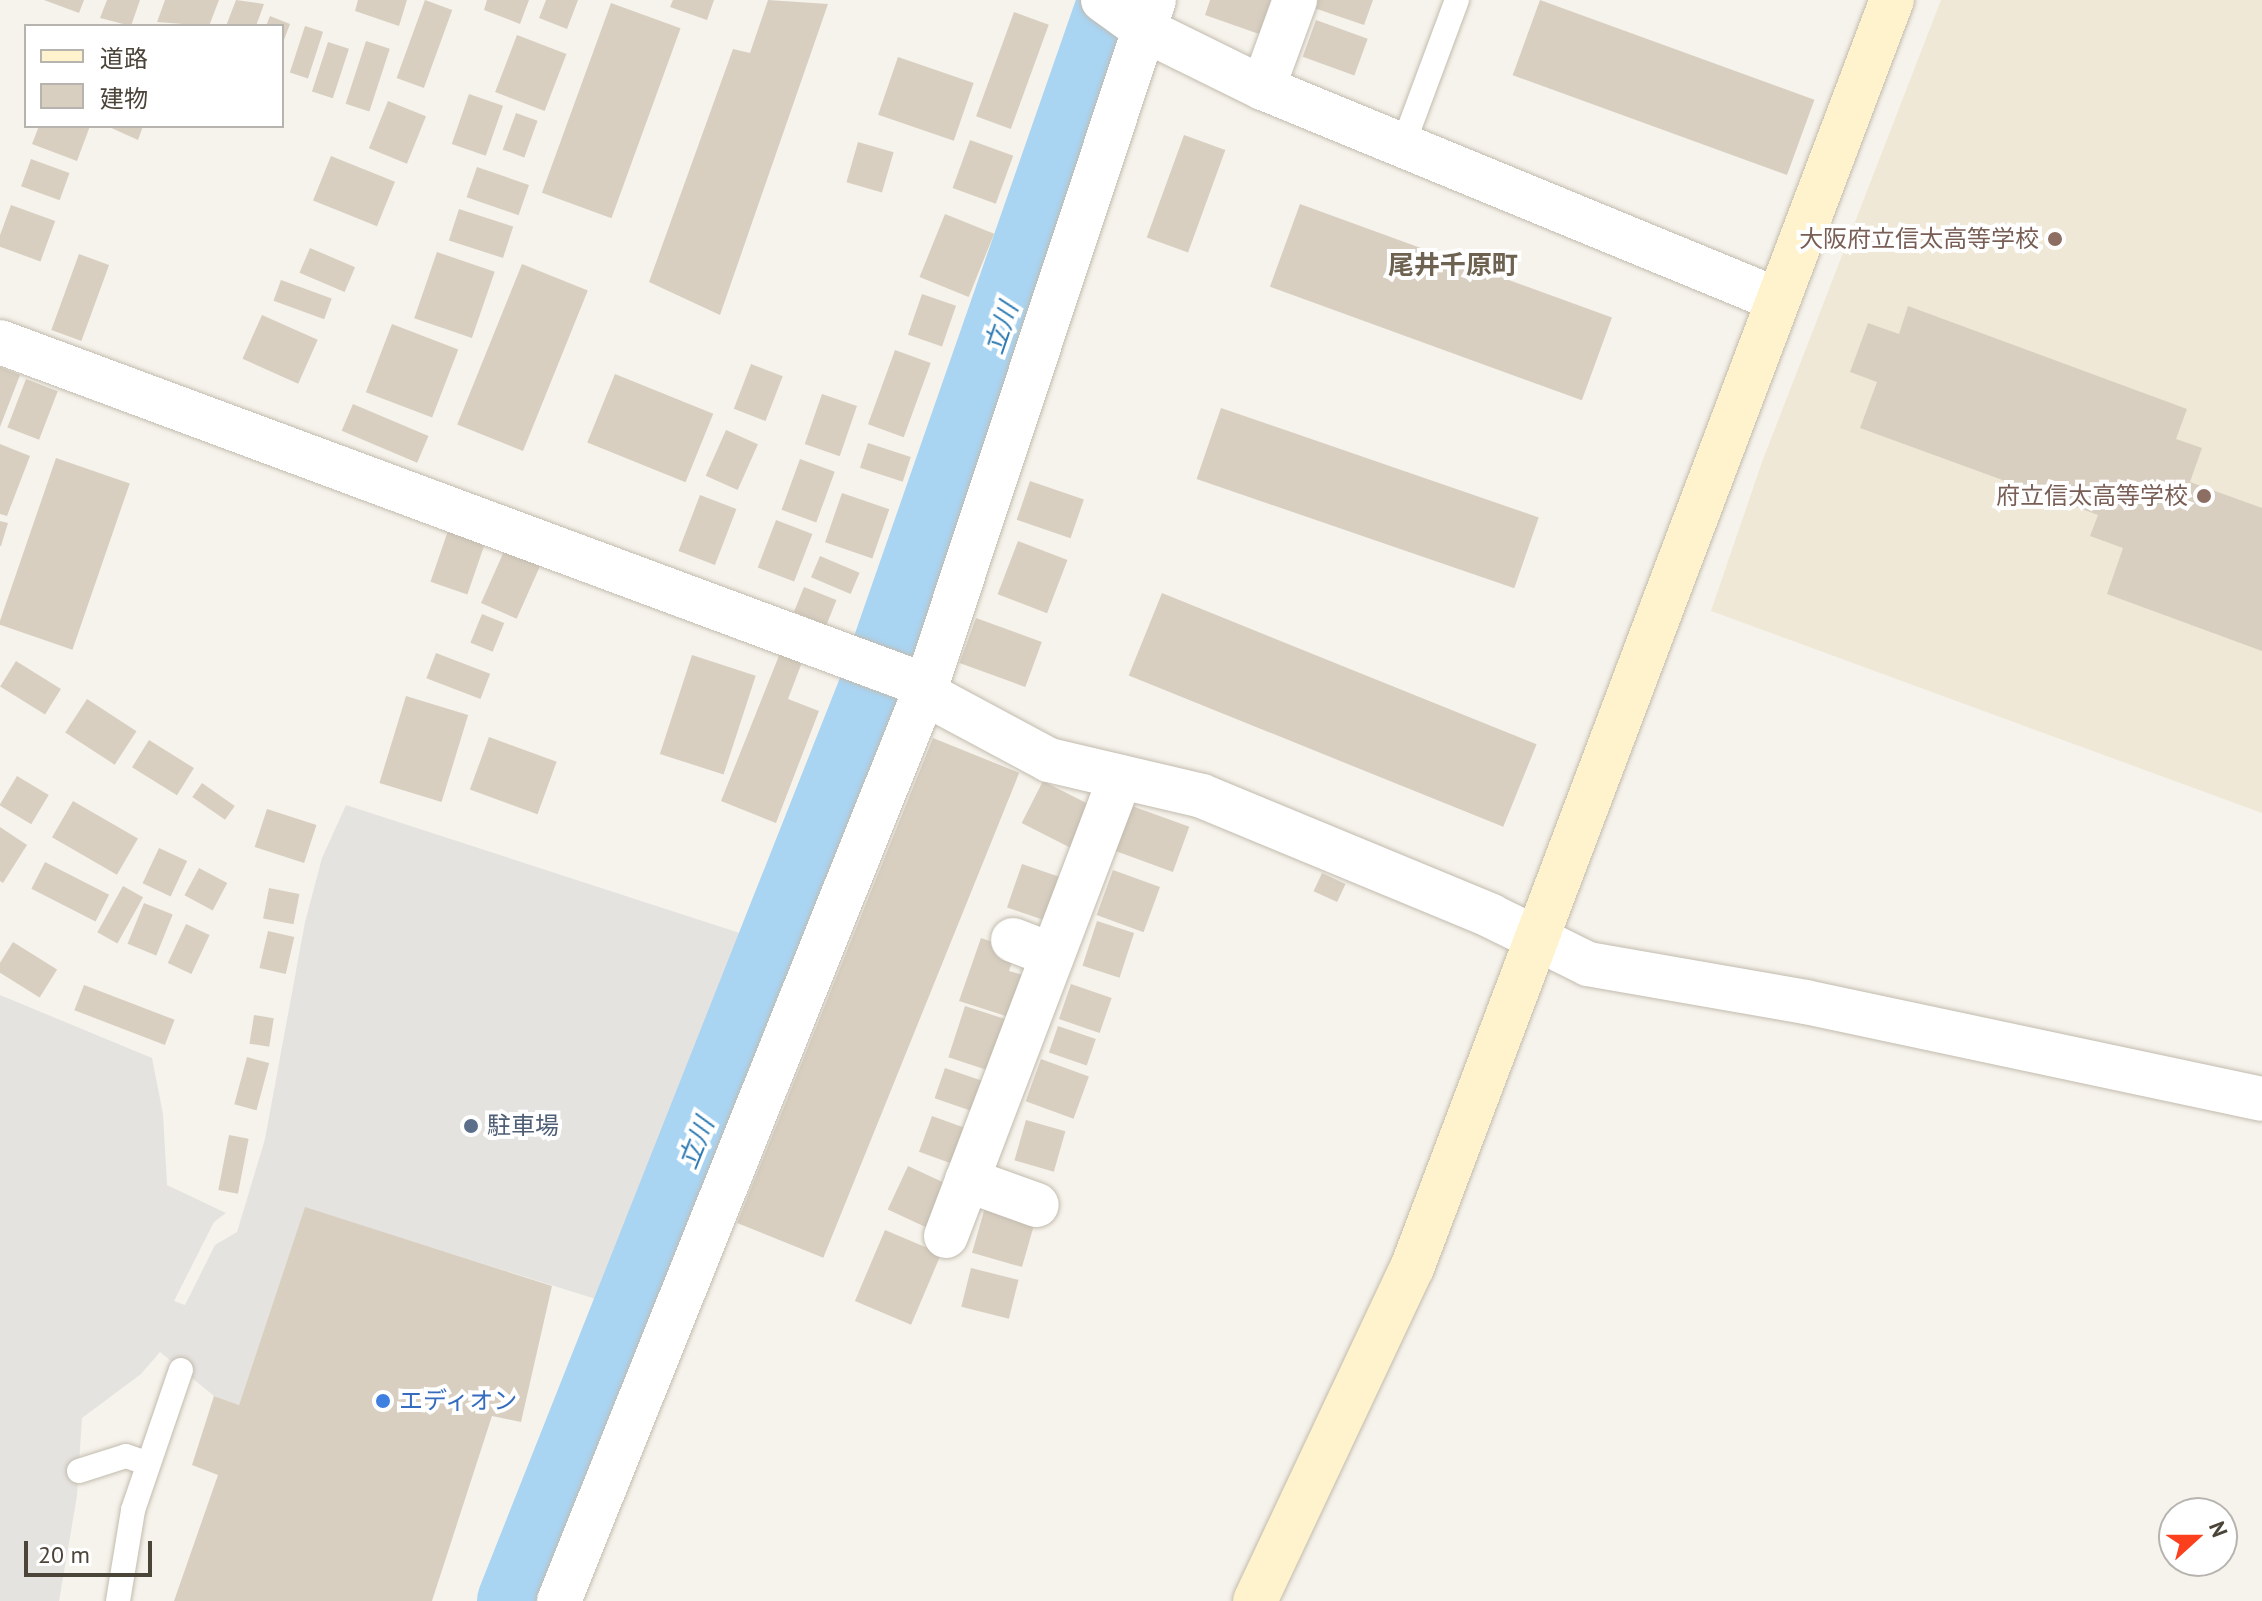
<!DOCTYPE html>
<meta charset="utf-8">
<style>
body{margin:0}
#map{position:relative;width:2262px;height:1601px;overflow:hidden;background:#f6f3ec;font-family:"PT Sans","Noto Sans JP",sans-serif}
div>[style]{position:absolute}
.education>*{inset:0;background:#efe8d6}
.parking>*{inset:0;background:#e5e3e0}
.river>*{height:76px;margin:-38px;padding:0 38px;transform-origin:38px;border-radius:38px;background:#a9d4f2}
.building>*{inset:0;background:#d8cfc1;transform-origin:0 0}
.roads{filter:drop-shadow(0 0 2px #c2bbae) drop-shadow(0 0 2px #c2bbae)}
.lane>*{height:24px;margin:-12px;padding:0 12px;transform-origin:12px;border-radius:12px;background:#fff}
.street>*{height:44px;margin:-22px;padding:0 22px;transform-origin:22px;border-radius:22px;background:#fff}
.secondary>*{height:44px;margin:-22px;padding:0 22px;transform-origin:22px;border-radius:22px;background:#fff3cd}
.dots>*{width:22px;height:22px;translate:-50% -50%;box-sizing:border-box;border:4px solid #fff;border-radius:50%}
span{translate:-50% -50%;white-space:nowrap;text-align:center;line-height:1.15;-webkit-text-stroke:8px #fff;paint-order:stroke}
.education-label{font-size:24px;color:#785e54}
.right{translate:-100% -50%;text-align:right}
.service-label{font-size:24px;color:#4e5e75}
.left{translate:0 -50%;text-align:left}
.shop-label{font-size:24px;color:#366cbe}
.neighbourhood-label{font-size:26px;color:#6e6250;font-weight:700}
.water-label{font-size:26px;color:#2e7ab2;font-style:italic}
.legend{position:absolute;left:24px;top:24px;width:260px;height:104px;box-sizing:border-box;background:#fff;border:2px solid #b7b4b0;margin:0;padding:10px 14px;list-style:none;font-size:24px;color:#4b4439}
.legend li{display:flex;align-items:center;gap:16px;height:40px}
.legend b{width:40px;border:2px solid #b7b4b0}
.north{position:absolute;left:2158px;top:1497px;width:80px;height:80px;box-sizing:border-box;background:#fff;border:2px solid #b7b4b0;border-radius:50%;rotate:69deg;font-size:22px;font-weight:700;line-height:32px;text-align:center;color:#4b4439}
.north::after{content:'';display:block;margin:auto;width:28px;height:36px;background:#fc3f1d;clip-path:polygon(50% 0,100% 100%,50% 72%,0 100%)}
.scale{position:absolute;left:24px;top:1541px;width:128px;height:36px;box-sizing:border-box;border:4px solid #4b4439;border-top:0;padding-left:10px;font-size:24px;line-height:28px;white-space:nowrap;color:#4b4439;-webkit-text-stroke:6px #fff;paint-order:stroke}
</style>
<div id="map">
<div class="education">
<i style="clip-path:polygon(1941px 0,2262px 0,2262px 813px,1711px 611px,1762px 462px)"></i>
</div>
<div class="parking">
<i style="clip-path:polygon(346px 805px,752px 937px,602px 1301px,305px 1208px,239px 1405px,214px 1396px,160px 1352px,141px 1374px,82px 1418px,77px 1496px,59px 1601px,0 1601px,0 995px,152px 1058px,163px 1114px,167px 1185px,226px 1213px,214px 1222px,174px 1301px,185px 1305px,215px 1245px,237px 1232px,265px 1139px,305px 922px,322px 858px)"></i>
</div>
<div class="river">
<i style="left:887px;top:657px;width:696px;rotate:-70.78deg"></i>
<i style="left:515px;top:1601px;width:985px;rotate:-68.38deg"></i>
</div>
<div class="building">
<i style="clip-path:polygon(44px 0,84px 0,79px 13px)"></i>
<i style="clip-path:polygon(107px 0,140px 0,131px 26px,100px 18px)"></i>
<i style="clip-path:polygon(165px 0,219px 0,209px 26px,157px 22px)"></i>
<i style="clip-path:polygon(236px 0,264px 4px,256px 26px,226px 26px)"></i>
<i style="clip-path:polygon(358px 0,407px 0,399px 26px,355px 11px)"></i>
<i style="left:425px;top:0;width:29px;height:83px;rotate:20deg"></i>
<i style="clip-path:polygon(487px 0,529px 0,520px 24px,484px 10px)"></i>
<i style="clip-path:polygon(546px 0,578px 0,567px 29px,539px 18px)"></i>
<i style="clip-path:polygon(673px 0,714px 0,707px 20px,670px 7px)"></i>
<i style="clip-path:polygon(768px 0,828px 4px,720px 315px,649px 282px,733px 49px,750px 53px)"></i>
<i style="clip-path:polygon(1210px 0,1271px 0,1259px 34px,1205px 15px)"></i>
<i style="clip-path:polygon(1316px 0,1373px 0,1364px 25px,1314px 8px)"></i>
<i style="left:1540px;top:0;width:292px;height:80px;rotate:20deg"></i>
<i style="left:611px;top:3px;width:74px;height:202px;rotate:20deg"></i>
<i style="left:1014px;top:12px;width:37px;height:111px;rotate:20deg"></i>
<i style="clip-path:polygon(270px 16px,290px 24px,282px 45px,282px 26px,266px 26px)"></i>
<i style="left:1316px;top:20px;width:55px;height:39px;rotate:20deg"></i>
<i style="left:305px;top:26px;width:19px;height:49px;rotate:18deg"></i>
<i style="left:517px;top:35px;width:53px;height:61px;rotate:21deg"></i>
<i style="left:366px;top:41px;width:25px;height:66px;rotate:18deg"></i>
<i style="left:328px;top:42px;width:22px;height:52px;rotate:18deg"></i>
<i style="left:898px;top:57px;width:80px;height:61px;rotate:19deg"></i>
<i style="left:469px;top:94px;width:36px;height:53px;rotate:19deg"></i>
<i style="left:388px;top:101px;width:41px;height:51px;rotate:22deg"></i>
<i style="left:516px;top:113px;width:23px;height:39px;rotate:20deg"></i>
<i style="clip-path:polygon(39px 126px,90px 126px,77px 161px,32px 144px)"></i>
<i style="clip-path:polygon(107px 126px,143px 126px,138px 140px)"></i>
<i style="left:1184px;top:135px;width:44px;height:109px;rotate:20deg"></i>
<i style="left:970px;top:140px;width:46px;height:51px;rotate:20deg"></i>
<i style="left:858px;top:142px;width:37px;height:42px;rotate:16deg"></i>
<i style="left:331px;top:156px;width:69px;height:48px;rotate:22deg"></i>
<i style="left:31px;top:159px;width:41px;height:29px;rotate:20deg"></i>
<i style="left:477px;top:167px;width:55px;height:32px;rotate:19deg"></i>
<i style="left:1300px;top:204px;width:332px;height:88px;rotate:20deg"></i>
<i style="left:11px;top:205px;width:47px;height:43px;rotate:20deg"></i>
<i style="left:459px;top:209px;width:57px;height:33px;rotate:18deg"></i>
<i style="left:945px;top:214px;width:53px;height:68px;rotate:22deg"></i>
<i style="left:310px;top:248px;width:49px;height:27px;rotate:23deg"></i>
<i style="left:437px;top:252px;width:61px;height:70px;rotate:19deg"></i>
<i style="left:79px;top:254px;width:32px;height:81px;rotate:20deg"></i>
<i style="left:522px;top:264px;width:71px;height:173px;rotate:22deg"></i>
<i style="left:281px;top:280px;width:54px;height:22px;rotate:20deg"></i>
<i style="left:922px;top:294px;width:36px;height:43px;rotate:19deg"></i>
<i style="clip-path:polygon(1908px 306px,2187px 409px,2176px 439px,2202px 448px,2190px 482px,2262px 508px,2262px 651px,2107px 594px,2123px 548px,2090px 536px,2098px 515px,1860px 428px,1877px 382px,1850px 372px,1868px 323px,1899px 334px)"></i>
<i style="left:262px;top:315px;width:61px;height:48px;rotate:24deg"></i>
<i style="left:392px;top:324px;width:71px;height:73px;rotate:21deg"></i>
<i style="left:895px;top:350px;width:38px;height:79px;rotate:20deg"></i>
<i style="left:751px;top:364px;width:34px;height:48px;rotate:21deg"></i>
<i style="clip-path:polygon(0 367px,20px 375px,0 427px)"></i>
<i style="left:615px;top:374px;width:106px;height:74px;rotate:22deg"></i>
<i style="left:26px;top:379px;width:34px;height:52px;rotate:21deg"></i>
<i style="left:822px;top:394px;width:37px;height:53px;rotate:19deg"></i>
<i style="left:353px;top:404px;width:82px;height:29px;rotate:23deg"></i>
<i style="left:1221px;top:408px;width:336px;height:75px;rotate:19deg"></i>
<i style="left:726px;top:430px;width:35px;height:50px;rotate:24deg"></i>
<i style="left:868px;top:443px;width:45px;height:26px;rotate:18deg"></i>
<i style="clip-path:polygon(0 444px,30px 456px,7px 516px,0 514px)"></i>
<i style="left:56px;top:458px;width:78px;height:176px;rotate:19deg"></i>
<i style="left:800px;top:459px;width:37px;height:54px;rotate:20deg"></i>
<i style="left:1030px;top:481px;width:57px;height:41px;rotate:19deg"></i>
<i style="left:842px;top:493px;width:50px;height:52px;rotate:19deg"></i>
<i style="left:700px;top:495px;width:39px;height:60px;rotate:21deg"></i>
<i style="left:776px;top:520px;width:39px;height:51px;rotate:21deg"></i>
<i style="clip-path:polygon(0 521px,8px 523px,1px 546px,0 546px)"></i>
<i style="left:450px;top:525px;width:39px;height:60px;rotate:19deg"></i>
<i style="left:1018px;top:541px;width:53px;height:57px;rotate:21deg"></i>
<i style="left:505px;top:549px;width:39px;height:59px;rotate:24deg"></i>
<i style="left:820px;top:556px;width:43px;height:23px;rotate:23deg"></i>
<i style="left:804px;top:587px;width:35px;height:27px;rotate:22deg"></i>
<i style="left:1162px;top:593px;width:404px;height:89px;rotate:22deg"></i>
<i style="left:482px;top:614px;width:24px;height:31px;rotate:22deg"></i>
<i style="left:976px;top:618px;width:70px;height:48px;rotate:20deg"></i>
<i style="clip-path:polygon(782px 648px,804px 657px,788px 699px,819px 711px,776px 823px,721px 801px)"></i>
<i style="left:436px;top:653px;width:58px;height:27px;rotate:21deg"></i>
<i style="left:692px;top:655px;width:67px;height:104px;rotate:18deg"></i>
<i style="left:16px;top:661px;width:53px;height:30px;rotate:32deg"></i>
<i style="left:406px;top:696px;width:65px;height:91px;rotate:17deg"></i>
<i style="left:87px;top:699px;width:59px;height:40px;rotate:33deg"></i>
<i style="left:489px;top:737px;width:72px;height:56px;rotate:20deg"></i>
<i style="left:933px;top:738px;width:93px;height:523px;rotate:22deg"></i>
<i style="left:149px;top:740px;width:53px;height:32px;rotate:32deg"></i>
<i style="left:17px;top:776px;width:37px;height:34px;rotate:31deg"></i>
<i style="left:1043px;top:781px;width:59px;height:47px;rotate:27deg"></i>
<i style="left:202px;top:783px;width:40px;height:17px;rotate:35deg"></i>
<i style="left:73px;top:801px;width:75px;height:42px;rotate:30deg"></i>
<i style="left:1132px;top:806px;width:61px;height:48px;rotate:20deg"></i>
<i style="left:267px;top:809px;width:52px;height:40px;rotate:18deg"></i>
<i style="clip-path:polygon(0 827px,27px 845px,3px 883px,0 881px)"></i>
<i style="left:159px;top:848px;width:31px;height:39px;rotate:25deg"></i>
<i style="left:45px;top:862px;width:72px;height:30px;rotate:27deg"></i>
<i style="left:1022px;top:864px;width:40px;height:46px;rotate:19deg"></i>
<i style="left:199px;top:868px;width:32px;height:31px;rotate:28deg"></i>
<i style="left:1113px;top:870px;width:50px;height:48px;rotate:20deg"></i>
<i style="left:1322px;top:873px;width:26px;height:20px;rotate:25deg"></i>
<i style="left:123px;top:886px;width:23px;height:53px;rotate:29deg"></i>
<i style="left:269px;top:888px;width:31px;height:31px;rotate:11deg"></i>
<i style="left:144px;top:903px;width:31px;height:44px;rotate:22deg"></i>
<i style="left:1097px;top:921px;width:39px;height:47px;rotate:18deg"></i>
<i style="left:186px;top:924px;width:26px;height:43px;rotate:25deg"></i>
<i style="left:268px;top:931px;width:27px;height:38px;rotate:13deg"></i>
<i style="clip-path:polygon(981px 938px,1005px 946px,1013px 959px,1009px 971px,1023px 975px,1009px 1017px,959px 1001px)"></i>
<i style="left:13px;top:942px;width:52px;height:33px;rotate:32deg"></i>
<i style="left:1071px;top:984px;width:43px;height:37px;rotate:19deg"></i>
<i style="left:84px;top:985px;width:97px;height:27px;rotate:21deg"></i>
<i style="left:965px;top:1006px;width:47px;height:54px;rotate:18deg"></i>
<i style="left:254px;top:1015px;width:20px;height:29px;rotate:9deg"></i>
<i style="left:1058px;top:1026px;width:40px;height:28px;rotate:19deg"></i>
<i style="left:247px;top:1057px;width:23px;height:49px;rotate:15deg"></i>
<i style="left:1041px;top:1059px;width:51px;height:45px;rotate:20deg"></i>
<i style="left:945px;top:1068px;width:46px;height:32px;rotate:19deg"></i>
<i style="left:932px;top:1116px;width:44px;height:38px;rotate:20deg"></i>
<i style="left:1026px;top:1120px;width:41px;height:42px;rotate:16deg"></i>
<i style="left:229px;top:1135px;width:20px;height:56px;rotate:11deg"></i>
<i style="left:908px;top:1166px;width:47px;height:48px;rotate:25deg"></i>
<i style="left:988px;top:1197px;width:52px;height:58px;rotate:16deg"></i>
<i style="clip-path:polygon(305px 1207px,552px 1286px,521px 1422px,492px 1416px,432px 1601px,174px 1601px,218px 1475px,192px 1465px,214px 1396px,239px 1405px)"></i>
<i style="left:885px;top:1230px;width:61px;height:77px;rotate:23deg"></i>
<i style="left:971px;top:1268px;width:49px;height:40px;rotate:14deg"></i>
</div>
<div class="roads">
<div class="lane">
<i style="left:1403px;top:145px;width:155px;rotate:-69.6deg"></i>
<i style="left:79px;top:1471px;width:49px;rotate:-17.7deg"></i>
<i style="left:126px;top:1456px;width:21px;rotate:19deg"></i>
<i style="left:118px;top:1601px;width:92px;rotate:-80.6deg"></i>
<i style="left:133px;top:1510px;width:148px;rotate:-71.1deg"></i>
</div>
<div class="street">
<i style="left:1103px;top:0;width:49px;rotate:35.9deg"></i>
<i style="left:1143px;top:29px;width:134px;rotate:26.2deg"></i>
<i style="left:1263px;top:88px;width:557px;rotate:22.37deg"></i>
<i style="left:1263px;top:88px;width:94px;rotate:-70deg"></i>
<i style="left:0;top:342px;width:972px;rotate:20.36deg"></i>
<i style="left:911px;top:680px;width:18px;rotate:45deg"></i>
<i style="left:924px;top:693px;width:142px;rotate:28.2deg"></i>
<i style="left:1049px;top:760px;width:157px;rotate:13.2deg"></i>
<i style="left:1202px;top:796px;width:313px;rotate:22.5deg"></i>
<i style="left:1491px;top:916px;width:108px;rotate:26.3deg"></i>
<i style="left:1588px;top:964px;width:221px;rotate:9.9deg"></i>
<i style="left:1806px;top:1002px;width:466px;rotate:12deg"></i>
<i style="left:1013px;top:940px;width:42px;rotate:21deg"></i>
<i style="left:967px;top:1180px;width:74px;rotate:19.7deg"></i>
<i style="left:946px;top:1236px;width:491px;rotate:-69.2deg"></i>
<i style="left:559px;top:1601px;width:979px;rotate:-68.1deg"></i>
<i style="left:924px;top:693px;width:730px;rotate:-71.64deg"></i>
</div>
<div class="secondary">
<i style="left:1255px;top:1601px;width:368px;rotate:-64.8deg"></i>
<i style="left:1412px;top:1268px;width:1356px;rotate:-69.27deg"></i>
</div>
</div>
<div class="dots">
<i style="left:2055px;top:239px;background:#8d6e63"></i>
<i style="left:2204px;top:496px;background:#8d6e63"></i>
<i style="left:471px;top:1126px;background:#5c6f8a"></i>
<i style="left:383px;top:1401px;background:#3f7fe0"></i>
</div>
<div class="education-label">
<span class="right" style="left:2039px;top:239px">大阪府立信太高等学校</span>
<span class="right" style="left:2188px;top:496px">府立信太高等学校</span>
</div>
<div class="service-label">
<span class="left" style="left:487px;top:1126px">駐車場</span>
</div>
<div class="shop-label">
<span class="left" style="left:399px;top:1401px">エディオン</span>
</div>
<div class="neighbourhood-label">
<span style="left:1453px;top:265px">尾井千原町</span>
</div>
<div class="water-label">
<span style="left:1001px;top:328px;rotate:-71deg">立川</span>
<span style="left:696px;top:1143px;rotate:-68deg">立川</span>
</div>
<ul class="legend">
<li><b style="height:10px;background:#fff3cd"></b>道路</li>
<li><b style="height:22px;background:#d8cfc1"></b>建物</li>
</ul>
<div class="north">N</div>
<div class="scale">20 m</div>
</div>
